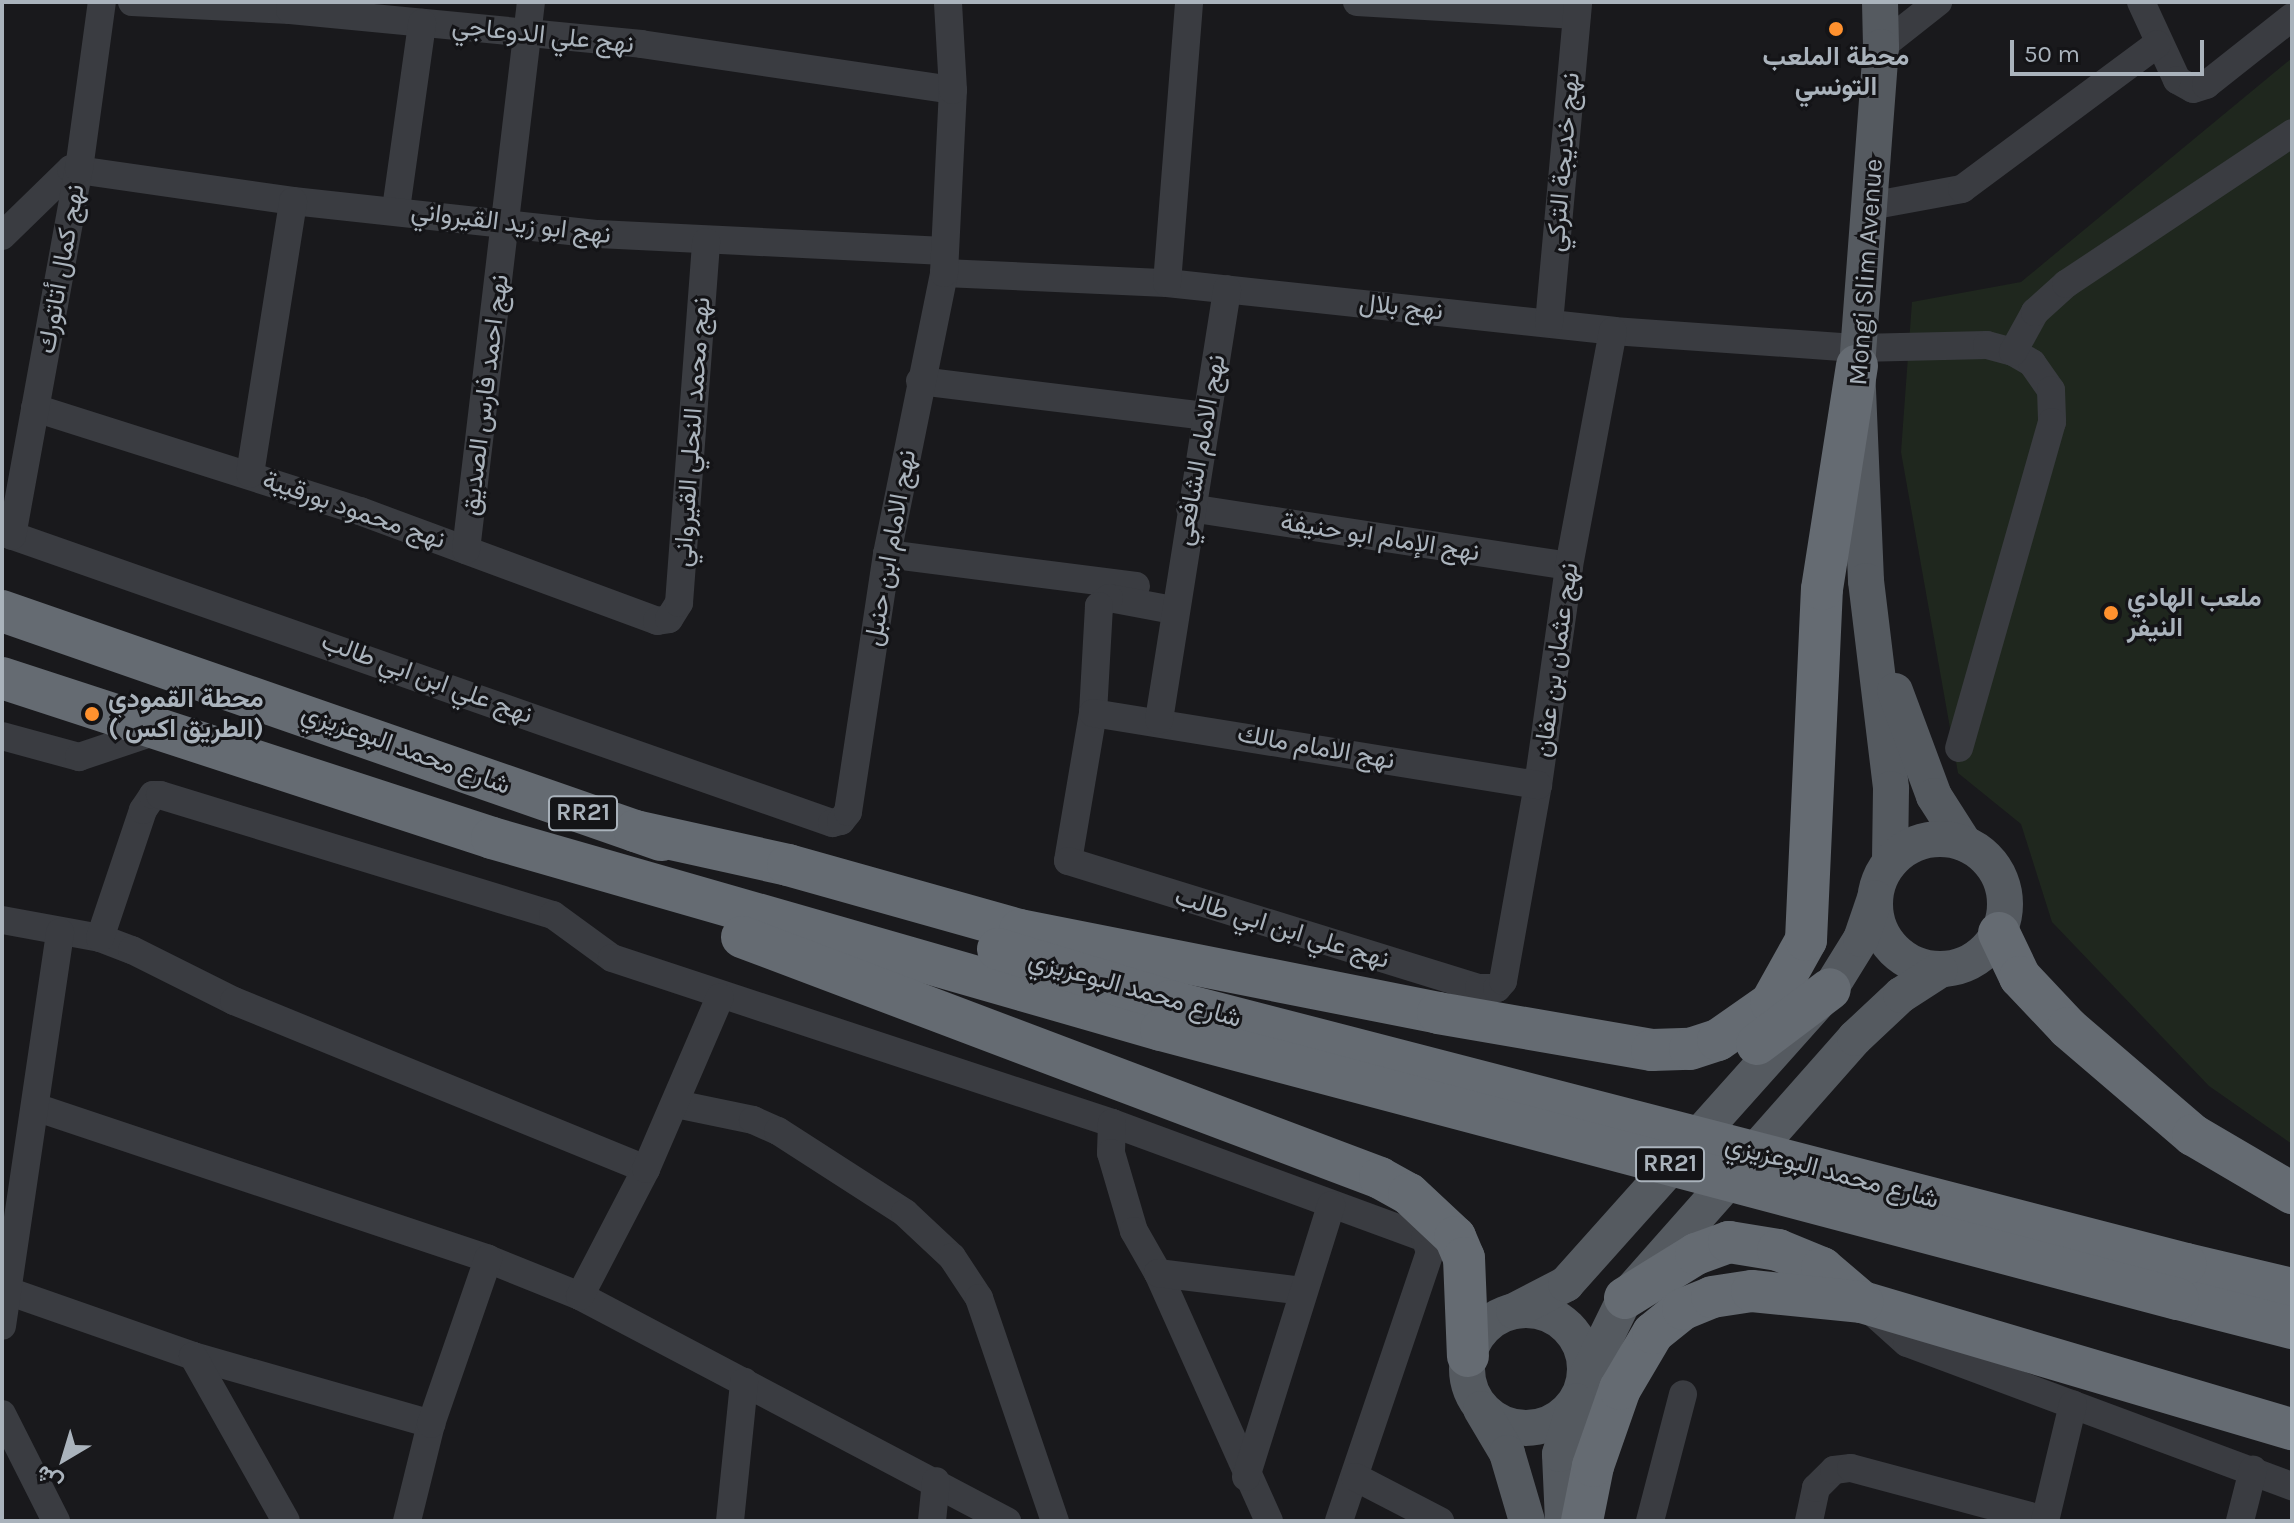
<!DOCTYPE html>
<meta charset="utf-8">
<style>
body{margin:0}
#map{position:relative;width:2294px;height:1523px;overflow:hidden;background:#19191c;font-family:Karla,Vazirmatn,sans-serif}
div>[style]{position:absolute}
.green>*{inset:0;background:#1f271e}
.minor>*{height:28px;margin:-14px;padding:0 14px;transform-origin:14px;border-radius:14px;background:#3a3c41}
.major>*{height:36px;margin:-18px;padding:0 18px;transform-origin:18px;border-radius:18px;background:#555a60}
.major>.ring{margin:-18px;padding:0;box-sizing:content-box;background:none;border:36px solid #555a60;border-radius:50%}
.highway>*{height:42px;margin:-21px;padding:0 21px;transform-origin:21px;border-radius:21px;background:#656b72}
.highway-bridge>*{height:42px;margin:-21px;padding:0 21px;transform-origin:21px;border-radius:21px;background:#656b72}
.dots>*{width:22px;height:22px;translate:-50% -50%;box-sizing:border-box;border:4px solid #141417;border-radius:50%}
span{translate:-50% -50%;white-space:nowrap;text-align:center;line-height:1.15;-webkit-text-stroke:6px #141417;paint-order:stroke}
.shield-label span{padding:2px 6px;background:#141417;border:2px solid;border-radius:6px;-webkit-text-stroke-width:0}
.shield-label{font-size:24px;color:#aab3bc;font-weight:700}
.street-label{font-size:26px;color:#aab3bc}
.poi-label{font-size:26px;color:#aab3bc;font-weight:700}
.left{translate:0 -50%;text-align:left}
.frame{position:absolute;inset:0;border:4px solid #aab3bc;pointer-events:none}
.north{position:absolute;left:24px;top:1419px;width:80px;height:80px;-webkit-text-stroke:6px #141417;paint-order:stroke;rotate:218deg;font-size:22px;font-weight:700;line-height:32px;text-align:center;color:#aab3bc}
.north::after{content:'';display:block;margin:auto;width:28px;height:36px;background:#aab3bc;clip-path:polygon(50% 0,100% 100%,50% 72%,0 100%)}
.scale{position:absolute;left:2010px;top:40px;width:194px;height:36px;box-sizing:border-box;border:4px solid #aab3bc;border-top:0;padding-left:10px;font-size:24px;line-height:28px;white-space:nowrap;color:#aab3bc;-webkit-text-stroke:6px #141417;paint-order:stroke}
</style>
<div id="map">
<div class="green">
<i style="clip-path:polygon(2292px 58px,2292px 1144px,2209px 1086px,2052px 922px,2021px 824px,1958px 773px,1901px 452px,1912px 302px,2021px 282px)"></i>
</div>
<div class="minor">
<i style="left:132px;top:2px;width:158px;rotate:2.9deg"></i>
<i style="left:290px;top:10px;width:353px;rotate:5.5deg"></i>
<i style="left:641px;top:44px;width:315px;rotate:8.4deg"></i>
<i style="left:1357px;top:2px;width:220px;rotate:3.4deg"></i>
<i style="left:2141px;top:2px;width:86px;rotate:65.2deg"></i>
<i style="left:2177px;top:80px;width:18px;rotate:29deg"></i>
<i style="left:2193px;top:89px;width:14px;rotate:-17deg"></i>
<i style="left:2206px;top:85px;width:110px;rotate:-38.3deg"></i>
<i style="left:1881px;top:47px;width:73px;rotate:-38.3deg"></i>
<i style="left:1870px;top:206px;width:94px;rotate:-10.5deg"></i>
<i style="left:1962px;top:189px;width:243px;rotate:-36.6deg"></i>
<i style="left:396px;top:209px;width:188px;rotate:-82deg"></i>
<i style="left:2px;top:236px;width:96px;rotate:-44.2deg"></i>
<i style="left:71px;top:169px;width:224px;rotate:8.2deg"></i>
<i style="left:293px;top:201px;width:307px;rotate:6.2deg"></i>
<i style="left:598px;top:234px;width:347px;rotate:2.8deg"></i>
<i style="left:944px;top:273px;width:223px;rotate:2.6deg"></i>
<i style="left:1167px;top:283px;width:449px;rotate:6.1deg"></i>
<i style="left:1613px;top:331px;width:246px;rotate:4deg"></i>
<i style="left:1858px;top:348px;width:129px;rotate:-1.3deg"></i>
<i style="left:1987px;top:345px;width:27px;rotate:15deg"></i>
<i style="left:2013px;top:352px;width:22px;rotate:30deg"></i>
<i style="left:2032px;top:363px;width:33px;rotate:55deg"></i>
<i style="left:2051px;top:390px;width:32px;rotate:88deg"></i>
<i style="left:2052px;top:422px;width:339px;rotate:105.9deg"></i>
<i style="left:1167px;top:283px;width:282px;rotate:-85.5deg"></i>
<i style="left:1549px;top:323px;width:322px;rotate:-84.8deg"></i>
<i style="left:2013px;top:352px;width:46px;rotate:-61.2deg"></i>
<i style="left:2035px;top:312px;width:42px;rotate:-42.1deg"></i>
<i style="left:2066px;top:284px;width:272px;rotate:-33.7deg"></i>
<i style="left:920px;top:381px;width:289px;rotate:7deg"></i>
<i style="left:35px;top:408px;width:341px;rotate:17.6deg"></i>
<i style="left:360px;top:511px;width:317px;rotate:20.3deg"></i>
<i style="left:657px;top:621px;width:12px;rotate:-9deg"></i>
<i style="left:669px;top:619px;width:19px;rotate:-58deg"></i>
<i style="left:679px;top:603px;width:362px;rotate:-85.7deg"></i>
<i style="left:250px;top:474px;width:276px;rotate:-81deg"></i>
<i style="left:1190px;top:508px;width:383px;rotate:8.7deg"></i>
<i style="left:2px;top:532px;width:880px;rotate:19.32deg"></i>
<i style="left:832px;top:823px;width:9px;rotate:-13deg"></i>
<i style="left:841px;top:821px;width:11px;rotate:-52deg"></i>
<i style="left:848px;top:812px;width:261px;rotate:-81.4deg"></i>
<i style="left:887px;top:554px;width:287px;rotate:-78.5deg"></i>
<i style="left:944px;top:273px;width:183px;rotate:-87.2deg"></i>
<i style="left:953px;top:90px;width:88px;rotate:-93.3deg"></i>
<i style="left:12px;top:536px;width:373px;rotate:-79.7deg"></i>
<i style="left:79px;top:169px;width:169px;rotate:-82.2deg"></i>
<i style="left:466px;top:550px;width:552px;rotate:-83.24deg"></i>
<i style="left:887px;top:554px;width:251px;rotate:7.3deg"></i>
<i style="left:1173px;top:610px;width:65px;rotate:-169.4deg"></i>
<i style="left:1109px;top:598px;width:13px;rotate:141deg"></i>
<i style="left:1099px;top:606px;width:107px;rotate:93.2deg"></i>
<i style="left:1093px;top:713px;width:150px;rotate:99.6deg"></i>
<i style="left:1068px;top:861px;width:430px;rotate:17.2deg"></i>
<i style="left:1479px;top:988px;width:18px"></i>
<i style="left:1497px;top:988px;width:9px;rotate:-49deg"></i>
<i style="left:1503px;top:981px;width:199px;rotate:-79.9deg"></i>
<i style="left:1538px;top:785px;width:221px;rotate:-81.9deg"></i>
<i style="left:1569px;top:566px;width:239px;rotate:-79.4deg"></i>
<i style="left:1093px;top:713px;width:451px;rotate:9.2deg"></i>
<i style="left:1159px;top:720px;width:436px;rotate:-81deg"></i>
<i style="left:2px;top:736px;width:80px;rotate:15.3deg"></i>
<i style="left:79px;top:757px;width:84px;rotate:-18.6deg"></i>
<i style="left:2px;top:920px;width:100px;rotate:10.4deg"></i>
<i style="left:100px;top:938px;width:34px;rotate:21deg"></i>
<i style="left:132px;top:950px;width:114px;rotate:26.6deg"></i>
<i style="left:234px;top:1001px;width:445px;rotate:22.2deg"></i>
<i style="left:100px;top:938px;width:135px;rotate:-71.4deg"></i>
<i style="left:143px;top:810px;width:18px;rotate:-56deg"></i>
<i style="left:153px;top:795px;width:7px"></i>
<i style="left:160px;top:795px;width:411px;rotate:17deg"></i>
<i style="left:553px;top:915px;width:73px;rotate:36.1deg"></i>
<i style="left:612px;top:958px;width:527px;rotate:18.26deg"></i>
<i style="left:1112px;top:1123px;width:333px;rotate:20.2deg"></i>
<i style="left:1425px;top:1238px;width:15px;rotate:70deg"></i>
<i style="left:1430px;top:1252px;width:284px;rotate:108.7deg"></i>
<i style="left:676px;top:1104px;width:79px;rotate:11.7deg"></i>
<i style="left:753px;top:1120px;width:27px;rotate:24deg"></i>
<i style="left:778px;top:1131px;width:151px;rotate:32.8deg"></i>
<i style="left:905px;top:1213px;width:64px;rotate:43.1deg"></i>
<i style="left:952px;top:1257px;width:49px;rotate:56.6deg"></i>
<i style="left:979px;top:1298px;width:236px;rotate:71.2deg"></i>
<i style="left:38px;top:1108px;width:475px;rotate:18.5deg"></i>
<i style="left:488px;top:1259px;width:99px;rotate:21.9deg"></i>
<i style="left:580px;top:1296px;width:483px;rotate:27.8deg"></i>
<i style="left:1112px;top:1123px;width:30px;rotate:92deg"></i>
<i style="left:1111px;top:1153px;width:81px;rotate:73.6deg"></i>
<i style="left:1134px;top:1231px;width:48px;rotate:60.3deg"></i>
<i style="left:1158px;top:1273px;width:272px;rotate:65.9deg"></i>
<i style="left:1158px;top:1273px;width:145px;rotate:7.1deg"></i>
<i style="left:2px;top:1289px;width:202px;rotate:19.3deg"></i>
<i style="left:193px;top:1356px;width:248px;rotate:15.9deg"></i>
<i style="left:580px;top:1296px;width:143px;rotate:-62.5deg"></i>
<i style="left:646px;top:1169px;width:187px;rotate:-66.7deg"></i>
<i style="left:1868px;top:1308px;width:52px;rotate:41.9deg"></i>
<i style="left:1907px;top:1343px;width:411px;rotate:20.4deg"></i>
<i style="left:2px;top:1326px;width:398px;rotate:-81.6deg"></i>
<i style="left:193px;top:1356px;width:189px;rotate:60.6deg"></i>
<i style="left:2px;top:1414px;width:120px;rotate:63.2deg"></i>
<i style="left:1246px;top:1477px;width:285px;rotate:-72.6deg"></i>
<i style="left:1355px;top:1477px;width:96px;rotate:27.4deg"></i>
<i style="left:407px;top:1521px;width:100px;rotate:-76.1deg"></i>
<i style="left:431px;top:1424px;width:175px;rotate:-70.9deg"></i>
<i style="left:730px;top:1521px;width:140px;rotate:-84.2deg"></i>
<i style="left:932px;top:1521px;width:40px;rotate:-84.3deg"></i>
<i style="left:1650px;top:1521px;width:131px;rotate:-75.4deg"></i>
<i style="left:1809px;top:1521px;width:34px;rotate:-78deg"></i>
<i style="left:1816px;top:1488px;width:25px;rotate:-45deg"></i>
<i style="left:1834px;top:1470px;width:17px;rotate:-7deg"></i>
<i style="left:1851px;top:1468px;width:201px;rotate:15deg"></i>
<i style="left:2045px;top:1521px;width:120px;rotate:-76.5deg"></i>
<i style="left:2240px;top:1521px;width:53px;rotate:-75.7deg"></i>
</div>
<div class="major">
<i style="left:1880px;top:2px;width:45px;rotate:88.7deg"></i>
<i style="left:1881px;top:47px;width:320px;rotate:94.3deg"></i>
<i style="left:1857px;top:366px;width:215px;rotate:87.6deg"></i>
<i style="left:1866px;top:581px;width:209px;rotate:83.1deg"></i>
<i style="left:1891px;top:789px;width:73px;rotate:90.8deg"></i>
<i style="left:1895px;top:691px;width:112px;rotate:69.6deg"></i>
<i style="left:1934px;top:796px;width:56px;rotate:57.4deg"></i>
<i class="ring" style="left:1875px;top:839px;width:94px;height:94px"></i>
<i class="ring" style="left:1467px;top:1310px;width:82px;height:82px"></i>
<i style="left:1514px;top:1311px;width:59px;rotate:-27.4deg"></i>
<i style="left:1566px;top:1284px;width:396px;rotate:-48.2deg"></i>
<i style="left:1830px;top:989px;width:59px;rotate:-58.2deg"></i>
<i style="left:1861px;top:939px;width:43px;rotate:-71.1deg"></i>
<i style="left:1585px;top:1380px;width:91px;rotate:-64deg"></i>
<i style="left:1625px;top:1298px;width:347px;rotate:-48.5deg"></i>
<i style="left:1855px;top:1038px;width:63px;rotate:-43.1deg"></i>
<i style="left:1901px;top:995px;width:46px;rotate:-32.7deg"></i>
<i style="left:1481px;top:1409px;width:51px;rotate:59.4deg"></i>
<i style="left:1507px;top:1453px;width:71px;rotate:73.6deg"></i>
<i style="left:1563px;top:1521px;width:67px;rotate:-92.6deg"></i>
<i style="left:1560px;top:1454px;width:55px;rotate:-73.2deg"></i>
</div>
<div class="highway">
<i style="left:2px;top:611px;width:698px;rotate:19.16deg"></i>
<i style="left:2px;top:678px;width:515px;rotate:18.08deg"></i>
<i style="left:492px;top:838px;width:696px;rotate:16.01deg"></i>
<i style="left:635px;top:831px;width:157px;rotate:12.5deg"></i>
<i style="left:788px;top:865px;width:241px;rotate:15.7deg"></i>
<i style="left:1020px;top:930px;width:426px;rotate:11.2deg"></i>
<i style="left:1438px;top:1013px;width:217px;rotate:9.8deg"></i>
<i style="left:1652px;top:1050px;width:38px;rotate:-2deg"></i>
<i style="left:1690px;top:1049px;width:29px;rotate:-18deg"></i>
<i style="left:1718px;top:1040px;width:65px;rotate:-34.9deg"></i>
<i style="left:1771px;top:1003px;width:72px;rotate:-60.9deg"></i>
<i style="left:1806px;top:940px;width:351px;rotate:-87.4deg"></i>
<i style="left:1822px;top:589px;width:226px;rotate:-81.1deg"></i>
<i style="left:1999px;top:933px;width:49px;rotate:64.5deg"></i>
<i style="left:2020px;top:977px;width:70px;rotate:46.7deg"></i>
<i style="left:2068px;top:1028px;width:165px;rotate:40.6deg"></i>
<i style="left:2193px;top:1135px;width:115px;rotate:30.4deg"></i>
<i style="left:742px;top:937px;width:682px;rotate:20.69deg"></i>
<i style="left:1380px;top:1178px;width:33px;rotate:29deg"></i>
<i style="left:1409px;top:1194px;width:63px;rotate:43.1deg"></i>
<i style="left:1455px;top:1237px;width:23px;rotate:67deg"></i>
<i style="left:1464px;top:1258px;width:98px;rotate:87.7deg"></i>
<i style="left:998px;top:949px;width:180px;rotate:16.8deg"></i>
<i style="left:1757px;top:1044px;width:91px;rotate:-37deg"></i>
<i style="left:2186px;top:1264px;width:109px;rotate:13.3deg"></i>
<i style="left:1625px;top:1298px;width:84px;rotate:-31.8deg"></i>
<i style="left:1696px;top:1254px;width:35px;rotate:-20deg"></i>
<i style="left:1729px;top:1242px;width:50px;rotate:9.3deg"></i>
<i style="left:1778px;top:1250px;width:48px;rotate:22.2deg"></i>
<i style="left:1822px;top:1268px;width:52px;rotate:40.4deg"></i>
<i style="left:1862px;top:1302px;width:448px;rotate:16.5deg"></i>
<i style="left:2178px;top:1299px;width:118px;rotate:14.3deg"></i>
<i style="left:1582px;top:1521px;width:56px;rotate:-78.7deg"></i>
<i style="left:1593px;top:1466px;width:82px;rotate:-70.7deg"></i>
<i style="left:1620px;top:1389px;width:65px;rotate:-59.5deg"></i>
<i style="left:1653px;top:1333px;width:38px;rotate:-39deg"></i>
<i style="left:1683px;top:1309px;width:31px;rotate:-22deg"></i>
<i style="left:1712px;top:1297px;width:40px;rotate:-8.5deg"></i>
<i style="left:1752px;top:1291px;width:111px;rotate:5.7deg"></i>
</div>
<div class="highway-bridge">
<i style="left:1170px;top:1001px;width:1049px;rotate:14.51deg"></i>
<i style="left:1161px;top:1030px;width:1052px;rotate:14.82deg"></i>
</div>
<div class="dots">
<i style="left:1836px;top:29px;background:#ff912e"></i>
<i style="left:2111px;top:613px;background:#ff912e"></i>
<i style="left:92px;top:714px;background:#ff912e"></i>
</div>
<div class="shield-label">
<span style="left:583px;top:813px">RR21</span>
<span style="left:1670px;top:1164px">RR21</span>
</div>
<div class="street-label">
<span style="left:543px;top:35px;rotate:6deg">نهج علي الدوعاجي</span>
<span style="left:1563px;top:162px;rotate:-85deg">نهج خديجة التركي</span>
<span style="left:511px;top:223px;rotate:7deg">نهج ابو زيد القيرواني</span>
<span style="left:61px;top:269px;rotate:-80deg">نهج كمال أتاتورك</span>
<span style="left:1866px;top:272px;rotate:-86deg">Mongi Slim Avenue</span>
<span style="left:1401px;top:307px;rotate:6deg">نهج بلال</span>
<span style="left:485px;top:395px;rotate:-83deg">نهج احمد فارس الصديق</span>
<span style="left:692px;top:432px;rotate:-86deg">نهج محمد النحلي القيرواني</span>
<span style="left:1200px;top:450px;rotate:-80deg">نهج الامام الشافعي</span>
<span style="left:354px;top:510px;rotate:19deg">نهج محمود بورقيبة</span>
<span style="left:1380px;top:537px;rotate:9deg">نهج الإمام ابو حنيفة</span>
<span style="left:890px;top:548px;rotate:-80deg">نهج الامام ابن حنبل</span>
<span style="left:1556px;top:660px;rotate:-82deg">نهج عثمان بن عفان</span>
<span style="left:427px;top:678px;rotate:20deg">نهج علي ابن ابي طالب</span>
<span style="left:1316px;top:747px;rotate:10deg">نهج الامام مالك</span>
<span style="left:406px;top:749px;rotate:20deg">شارع محمد البوعزيزي</span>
<span style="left:1282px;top:928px;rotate:17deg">نهج علي ابن ابي طالب</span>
<span style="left:1135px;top:989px;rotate:16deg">شارع محمد البوعزيزي</span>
<span style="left:1832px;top:1172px;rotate:15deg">شارع محمد البوعزيزي</span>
</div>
<div class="poi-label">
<span style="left:1836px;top:72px">محطة الملعب<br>التونسي</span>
<span class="left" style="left:2127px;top:613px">ملعب الهادي<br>النيفر</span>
<span class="left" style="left:108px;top:714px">محطة القمودي<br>( الطريق اكس)</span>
</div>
<div class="frame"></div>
<div class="north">ش</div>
<div class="scale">50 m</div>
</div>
